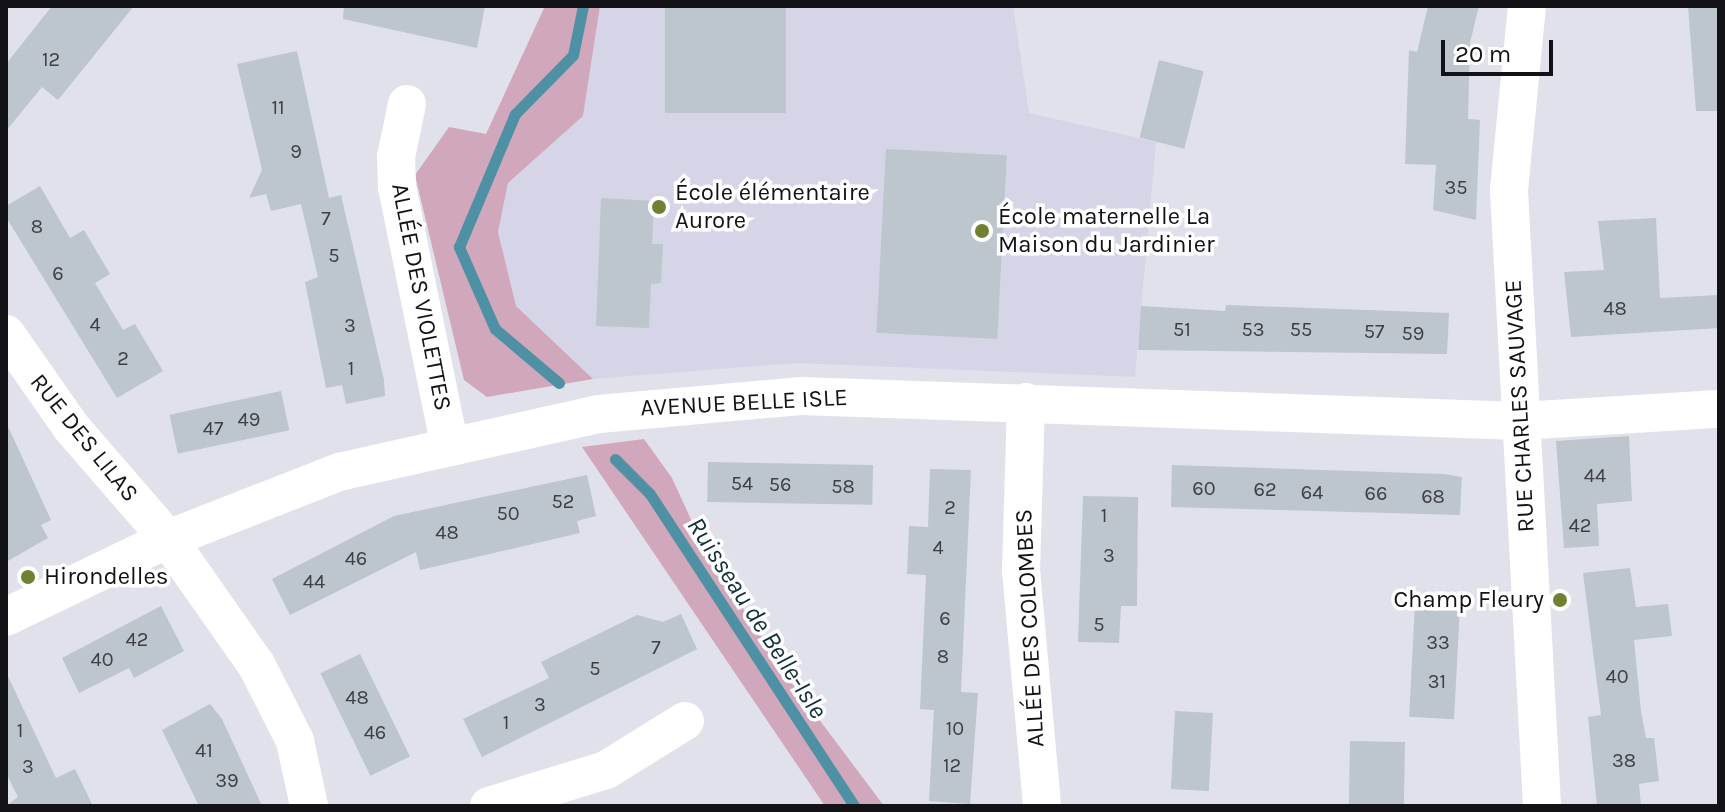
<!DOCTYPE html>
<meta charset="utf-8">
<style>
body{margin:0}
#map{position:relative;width:1725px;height:812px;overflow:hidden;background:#e1e1ec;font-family:Karla,sans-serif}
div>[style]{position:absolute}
.built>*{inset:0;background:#d5d5e7}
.green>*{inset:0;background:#d1a7bb}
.stream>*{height:11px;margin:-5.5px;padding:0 5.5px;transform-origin:5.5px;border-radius:5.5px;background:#4e91a4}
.building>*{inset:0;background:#bdc5cd;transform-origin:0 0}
.minor>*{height:38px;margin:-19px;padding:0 19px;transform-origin:19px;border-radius:19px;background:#fff}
.dots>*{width:22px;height:22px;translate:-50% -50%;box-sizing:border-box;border:4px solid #fff;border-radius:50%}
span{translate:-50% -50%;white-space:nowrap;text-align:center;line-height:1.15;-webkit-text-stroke:7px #fff;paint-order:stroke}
.number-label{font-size:20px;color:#3e4044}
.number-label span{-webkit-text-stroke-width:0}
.poi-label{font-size:24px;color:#131317}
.left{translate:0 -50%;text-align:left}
.right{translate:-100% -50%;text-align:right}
.street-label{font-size:24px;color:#131317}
.water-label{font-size:26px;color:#10313a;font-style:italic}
.frame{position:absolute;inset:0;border:8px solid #131317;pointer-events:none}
.scale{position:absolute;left:1441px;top:40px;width:112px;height:36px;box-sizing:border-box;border:4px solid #131317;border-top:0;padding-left:10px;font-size:24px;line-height:28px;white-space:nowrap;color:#131317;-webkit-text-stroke:6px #fff;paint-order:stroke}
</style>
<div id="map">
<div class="built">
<i style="clip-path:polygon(600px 6px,1013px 6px,1029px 113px,1156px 142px,1135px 377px,797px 363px,593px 379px,516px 306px,498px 232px,508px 183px,583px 116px)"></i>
</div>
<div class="green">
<i style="clip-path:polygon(545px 6px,600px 6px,583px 116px,508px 183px,498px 232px,516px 306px,593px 379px,487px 397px,464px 380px,415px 175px,449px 127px,486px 134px)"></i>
<i style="clip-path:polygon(644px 439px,672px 478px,705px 550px,788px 678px,884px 806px,825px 806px,582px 447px)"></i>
</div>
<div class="stream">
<i style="left:559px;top:383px;width:84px;rotate:-139.8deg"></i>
<i style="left:495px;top:329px;width:90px;rotate:-113.7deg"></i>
<i style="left:459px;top:247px;width:144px;rotate:-67.2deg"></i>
<i style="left:515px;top:114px;width:83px;rotate:-45.5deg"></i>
<i style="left:573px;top:55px;width:50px;rotate:-78.5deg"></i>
<i style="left:615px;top:459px;width:49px;rotate:45deg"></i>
<i style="left:650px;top:494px;width:373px;rotate:56.8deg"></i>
</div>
<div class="building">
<i style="clip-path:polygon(52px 6px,134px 6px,58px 100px,42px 87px,6px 131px,6px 64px)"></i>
<i style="clip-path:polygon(344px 6px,485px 6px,477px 48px,343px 19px)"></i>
<i style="left:665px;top:6px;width:121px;height:107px"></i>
<i style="clip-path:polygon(1428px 6px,1479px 6px,1470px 43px,1468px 119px,1480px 120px,1476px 220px,1433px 210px,1436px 165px,1405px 164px,1409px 50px,1417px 52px)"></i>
<i style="clip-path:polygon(1688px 6px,1719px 6px,1719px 111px,1696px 111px)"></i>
<i style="clip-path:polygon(297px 51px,329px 198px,341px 195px,384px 380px,385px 396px,346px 404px,342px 385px,326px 388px,305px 282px,318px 277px,301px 204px,271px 211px,266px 194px,249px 198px,262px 170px,237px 64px)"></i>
<i style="left:1159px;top:60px;width:46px;height:80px;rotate:14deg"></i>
<i style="left:886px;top:149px;width:121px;height:184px;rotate:3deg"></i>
<i style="clip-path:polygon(40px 186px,70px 238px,84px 230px,110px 274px,95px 283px,123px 330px,135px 324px,163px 371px,117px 398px,6px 217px,6px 206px)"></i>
<i style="clip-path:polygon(601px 198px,654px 201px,652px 244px,663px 244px,661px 283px,651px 284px,649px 328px,596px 326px)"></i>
<i style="clip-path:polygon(1656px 218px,1660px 298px,1719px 295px,1719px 328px,1571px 337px,1564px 272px,1604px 270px,1598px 221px)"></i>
<i style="clip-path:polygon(1226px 305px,1449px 313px,1447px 354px,1138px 350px,1141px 306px,1225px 311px)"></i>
<i style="left:281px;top:391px;width:40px;height:114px;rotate:78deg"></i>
<i style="clip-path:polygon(6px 422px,51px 520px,41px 525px,48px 538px,6px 562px)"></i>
<i style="clip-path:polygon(1629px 436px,1632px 501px,1597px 504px,1599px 546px,1564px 548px,1556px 441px)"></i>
<i style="left:708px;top:462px;width:165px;height:40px;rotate:1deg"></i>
<i style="clip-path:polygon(1172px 465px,1444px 474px,1462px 477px,1460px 515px,1171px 507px)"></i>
<i style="clip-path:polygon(930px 469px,971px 470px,961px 692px,978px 693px,970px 804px,929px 801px,934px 710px,920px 709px,926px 575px,907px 574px,909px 526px,928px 527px)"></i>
<i style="clip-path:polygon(587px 475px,596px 516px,577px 521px,580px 533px,420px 570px,416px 552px,290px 615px,272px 579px,394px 516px)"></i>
<i style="clip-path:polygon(1083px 496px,1138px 497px,1137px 606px,1121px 606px,1119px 643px,1078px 642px)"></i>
<i style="clip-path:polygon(1630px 568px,1636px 607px,1668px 604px,1672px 636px,1634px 640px,1641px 711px,1646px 738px,1654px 738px,1659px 781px,1639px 784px,1641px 806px,1597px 806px,1588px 717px,1601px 715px,1583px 573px)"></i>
<i style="left:1415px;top:604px;width:45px;height:113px;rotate:3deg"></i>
<i style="clip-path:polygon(161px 606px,184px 651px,134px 678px,129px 668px,79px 693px,62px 658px)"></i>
<i style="clip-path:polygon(681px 614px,697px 649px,482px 757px,463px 719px,549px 678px,541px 662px,637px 615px,663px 622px)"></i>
<i style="left:360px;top:654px;width:114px;height:44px;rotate:64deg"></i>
<i style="clip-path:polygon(6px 672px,56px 778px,75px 769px,93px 806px,6px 806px,18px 797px,6px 773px)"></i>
<i style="clip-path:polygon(210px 704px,222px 719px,262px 806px,199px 806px,162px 730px)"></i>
<i style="left:1175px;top:711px;width:38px;height:78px;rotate:3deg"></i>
<i style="left:1350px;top:741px;width:55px;height:65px;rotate:1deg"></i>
</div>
<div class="minor">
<i style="left:1527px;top:6px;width:185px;rotate:95.6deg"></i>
<i style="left:1509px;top:190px;width:617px;rotate:86.93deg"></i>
<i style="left:407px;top:104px;width:54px;rotate:101.7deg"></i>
<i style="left:396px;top:157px;width:30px;rotate:88deg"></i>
<i style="left:397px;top:187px;width:260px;rotate:78.5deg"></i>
<i style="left:6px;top:334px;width:113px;rotate:55deg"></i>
<i style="left:71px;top:427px;width:148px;rotate:49.1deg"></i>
<i style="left:168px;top:539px;width:155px;rotate:55deg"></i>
<i style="left:257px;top:666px;width:84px;rotate:63.1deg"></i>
<i style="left:295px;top:741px;width:66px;rotate:77.8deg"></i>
<i style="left:1026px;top:402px;width:168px;rotate:91.7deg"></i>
<i style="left:1021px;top:570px;width:237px;rotate:84.9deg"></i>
<i style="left:6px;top:617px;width:180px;rotate:-25.7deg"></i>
<i style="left:168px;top:539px;width:184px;rotate:-21.4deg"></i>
<i style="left:339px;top:472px;width:266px;rotate:-12.6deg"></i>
<i style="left:599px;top:414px;width:203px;rotate:-5.1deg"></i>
<i style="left:801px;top:396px;width:719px;rotate:1.99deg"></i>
<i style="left:1520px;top:421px;width:199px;rotate:-3.5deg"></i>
<i style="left:489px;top:806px;width:122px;rotate:-17.1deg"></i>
<i style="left:606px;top:770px;width:93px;rotate:-31.8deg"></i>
</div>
<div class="dots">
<i style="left:659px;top:207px;background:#6f8232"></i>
<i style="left:982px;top:231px;background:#6f8232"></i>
<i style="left:28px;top:577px;background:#6f8232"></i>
<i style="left:1560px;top:600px;background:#6f8232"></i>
</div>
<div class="number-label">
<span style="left:51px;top:59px">12</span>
<span style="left:278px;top:107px">11</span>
<span style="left:296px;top:151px">9</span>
<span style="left:1456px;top:187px">35</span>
<span style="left:326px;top:218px">7</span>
<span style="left:37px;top:226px">8</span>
<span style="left:334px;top:255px">5</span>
<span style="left:58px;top:273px">6</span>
<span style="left:1615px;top:308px">48</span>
<span style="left:95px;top:324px">4</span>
<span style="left:350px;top:325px">3</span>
<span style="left:1182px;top:329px">51</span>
<span style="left:1253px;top:329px">53</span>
<span style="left:1301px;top:329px">55</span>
<span style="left:1374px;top:331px">57</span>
<span style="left:1413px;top:333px">59</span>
<span style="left:123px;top:358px">2</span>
<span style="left:351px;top:368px">1</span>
<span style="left:249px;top:419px">49</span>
<span style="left:213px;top:428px">47</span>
<span style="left:1595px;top:475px">44</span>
<span style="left:742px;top:483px">54</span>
<span style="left:780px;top:484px">56</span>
<span style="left:843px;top:486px">58</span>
<span style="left:1204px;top:488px">60</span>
<span style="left:1265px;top:489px">62</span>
<span style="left:1312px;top:492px">64</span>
<span style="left:1376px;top:493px">66</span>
<span style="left:1433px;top:496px">68</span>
<span style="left:563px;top:501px">52</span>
<span style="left:950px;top:507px">2</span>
<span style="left:508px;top:513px">50</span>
<span style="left:1104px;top:515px">1</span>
<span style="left:1580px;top:525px">42</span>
<span style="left:447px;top:532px">48</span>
<span style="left:938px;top:547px">4</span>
<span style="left:1109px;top:555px">3</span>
<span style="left:356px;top:558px">46</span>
<span style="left:314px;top:581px">44</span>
<span style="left:945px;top:618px">6</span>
<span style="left:1099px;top:624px">5</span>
<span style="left:137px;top:639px">42</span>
<span style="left:1438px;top:642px">33</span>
<span style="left:656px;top:647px">7</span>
<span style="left:943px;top:656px">8</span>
<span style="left:102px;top:659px">40</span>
<span style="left:595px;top:668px">5</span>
<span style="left:1617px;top:676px">40</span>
<span style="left:1437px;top:681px">31</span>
<span style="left:357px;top:697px">48</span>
<span style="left:540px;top:704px">3</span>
<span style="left:506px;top:722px">1</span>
<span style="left:955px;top:728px">10</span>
<span style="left:20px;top:730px">1</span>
<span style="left:375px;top:732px">46</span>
<span style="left:204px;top:750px">41</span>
<span style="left:1624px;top:760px">38</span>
<span style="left:952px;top:765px">12</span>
<span style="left:28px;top:766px">3</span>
<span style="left:227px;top:780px">39</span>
</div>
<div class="poi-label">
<span class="left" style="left:675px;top:207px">École élémentaire<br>Aurore</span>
<span class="left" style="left:998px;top:231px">École maternelle La<br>Maison du Jardinier</span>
<span class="left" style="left:44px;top:577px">Hirondelles</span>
<span class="right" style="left:1544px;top:600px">Champ Fleury</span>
</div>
<div class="street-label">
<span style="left:421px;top:297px;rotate:79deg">ALLÉE DES VIOLETTES</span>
<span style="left:744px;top:403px;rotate:-3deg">AVENUE BELLE ISLE</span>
<span style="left:1520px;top:406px;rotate:-93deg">RUE CHARLES SAUVAGE</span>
<span style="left:84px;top:438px;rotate:51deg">RUE DES LILAS</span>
<span style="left:1030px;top:628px;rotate:-93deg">ALLÉE DES COLOMBES</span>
</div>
<div class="water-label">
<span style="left:757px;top:618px;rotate:57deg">Ruisseau de Belle-Isle</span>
</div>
<div class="frame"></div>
<div class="scale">20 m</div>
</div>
